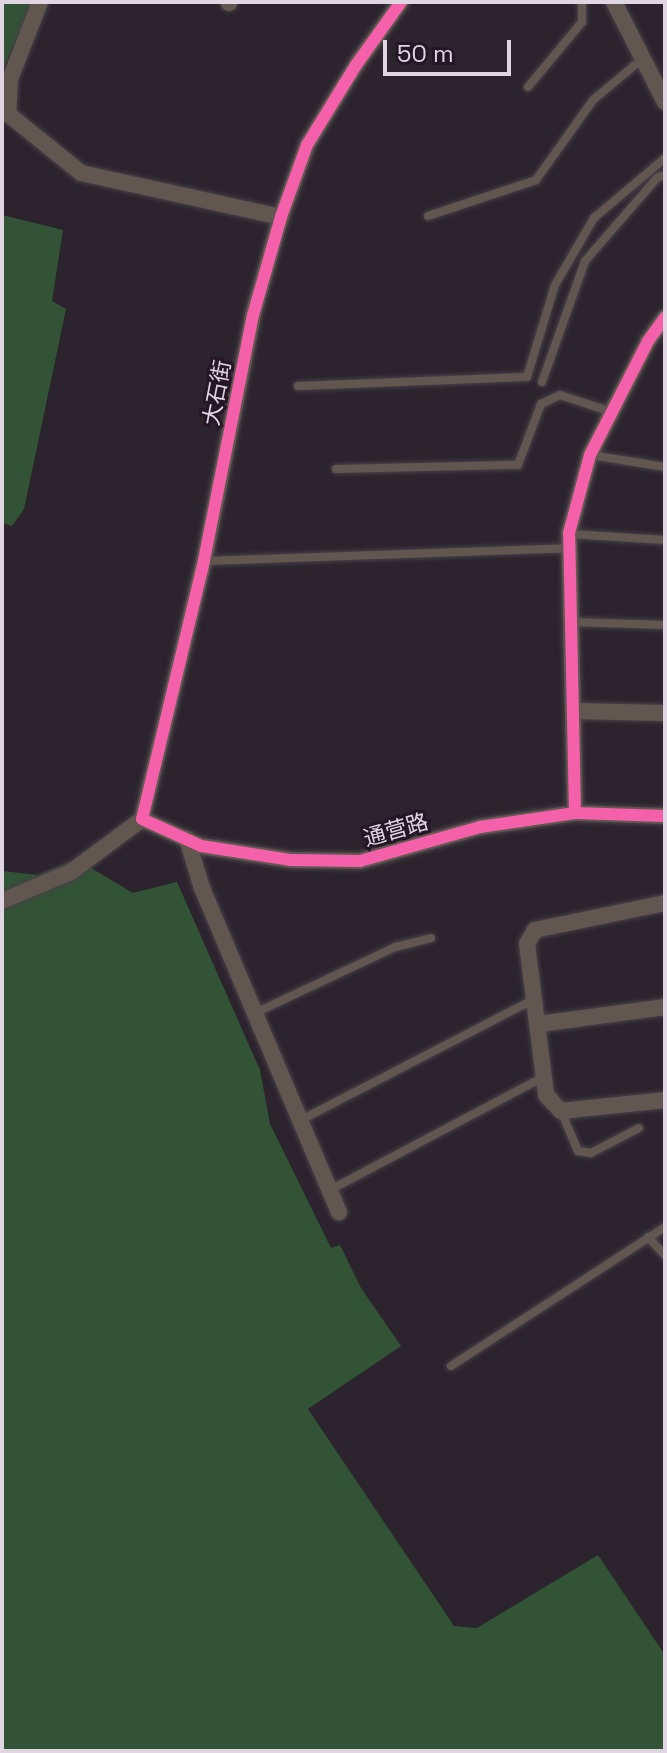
<!DOCTYPE html>
<meta charset="utf-8">
<style>
body{margin:0}
#map{position:relative;width:667px;height:1753px;overflow:hidden;background:#2c242d;font-family:"Space Grotesk","Noto Sans SC",sans-serif}
div>[style]{position:absolute}
.green>*{inset:0;background:#325336}
.roads{filter:drop-shadow(0 0 2px #484149) drop-shadow(0 0 2px #484149)}
.service>*{height:8px;margin:-4px;padding:0 4px;transform-origin:4px;border-radius:4px;background:#625750}
.minor>*{height:16px;margin:-8px;padding:0 8px;transform-origin:8px;border-radius:8px;background:#625750}
.cycleway>*{height:12px;margin:-6px;padding:0 6px;transform-origin:6px;border-radius:6px;background:#f560ab}
span{translate:-50% -50%;white-space:nowrap;text-align:center;line-height:1.15;-webkit-text-stroke:6px #251727;paint-order:stroke}
.street-label{font-size:22px;color:#e0d6e1}
.frame{position:absolute;inset:0;border:4px solid #e0d6e1;pointer-events:none}
.scale{position:absolute;left:383px;top:40px;width:128px;height:36px;box-sizing:border-box;border:4px solid #e0d6e1;border-top:0;padding-left:10px;font-size:24px;line-height:28px;white-space:nowrap;color:#e0d6e1;-webkit-text-stroke:6px #251727;paint-order:stroke}
</style>
<div id="map">
<div class="green">
<i style="clip-path:polygon(2px 2px,32px 2px,2px 72px)"></i>
<i style="clip-path:polygon(2px 215px,63px 230px,52px 301px,66px 309px,24px 509px,12px 526px,2px 523px)"></i>
<i style="clip-path:polygon(76px 859px,133px 893px,177px 882px,260px 1070px,270px 1124px,331px 1248px,340px 1245px,361px 1288px,401px 1346px,308px 1409px,454px 1626px,477px 1628px,598px 1555px,665px 1655px,665px 1751px,2px 1751px,2px 871px,38px 875px)"></i>
</div>
<div class="roads">
<div class="service">
<i style="left:528px;top:87px;width:85px;rotate:-50.3deg"></i>
<i style="left:582px;top:22px;width:20px;rotate:-90deg"></i>
<i style="left:428px;top:216px;width:114px;rotate:-18.4deg"></i>
<i style="left:536px;top:180px;width:98px;rotate:-54.5deg"></i>
<i style="left:593px;top:100px;width:64px;rotate:-39.9deg"></i>
<i style="left:542px;top:382px;width:128px;rotate:-70.4deg"></i>
<i style="left:585px;top:261px;width:111px;rotate:-49deg"></i>
<i style="left:658px;top:177px;width:7px;rotate:-16deg"></i>
<i style="left:298px;top:386px;width:229px;rotate:-2.3deg"></i>
<i style="left:527px;top:377px;width:96px;rotate:-73.1deg"></i>
<i style="left:555px;top:285px;width:78px;rotate:-59.8deg"></i>
<i style="left:594px;top:218px;width:93px;rotate:-40.2deg"></i>
<i style="left:591px;top:455px;width:75px;rotate:9.2deg"></i>
<i style="left:336px;top:469px;width:182px;rotate:-1.3deg"></i>
<i style="left:518px;top:465px;width:65px;rotate:-69.3deg"></i>
<i style="left:541px;top:404px;width:21px;rotate:-25deg"></i>
<i style="left:560px;top:395px;width:55px;rotate:18.1deg"></i>
<i style="left:570px;top:534px;width:95px;rotate:3.6deg"></i>
<i style="left:204px;top:561px;width:365px;rotate:-2deg"></i>
<i style="left:571px;top:622px;width:94px;rotate:1.8deg"></i>
<i style="left:255px;top:1013px;width:155px;rotate:-25.2deg"></i>
<i style="left:395px;top:947px;width:37px;rotate:-14deg"></i>
<i style="left:561px;top:1111px;width:43px;rotate:67deg"></i>
<i style="left:578px;top:1151px;width:13px;rotate:9deg"></i>
<i style="left:591px;top:1153px;width:54px;rotate:-27.5deg"></i>
<i style="left:301px;top:1120px;width:263px;rotate:-27.4deg"></i>
<i style="left:330px;top:1190px;width:241px;rotate:-27.9deg"></i>
<i style="left:648px;top:1237px;width:25px;rotate:47deg"></i>
<i style="left:451px;top:1366px;width:255px;rotate:-33deg"></i>
</div>
<div class="minor">
<i style="left:40px;top:2px;width:83px;rotate:111.3deg"></i>
<i style="left:10px;top:79px;width:35px;rotate:93deg"></i>
<i style="left:8px;top:114px;width:94px;rotate:38.9deg"></i>
<i style="left:81px;top:173px;width:205px;rotate:12.4deg"></i>
<i style="left:614px;top:2px;width:112px;rotate:63deg"></i>
<i style="left:229px;top:3px;width:1px;rotate:-90deg"></i>
<i style="left:573px;top:711px;width:92px;rotate:1.2deg"></i>
<i style="left:575px;top:813px;width:280px;rotate:-91.2deg"></i>
<i style="left:569px;top:533px;width:81px;rotate:-74.9deg"></i>
<i style="left:590px;top:455px;width:128px;rotate:-63deg"></i>
<i style="left:648px;top:341px;width:29px;rotate:-54deg"></i>
<i style="left:142px;top:819px;width:265px;rotate:-76.5deg"></i>
<i style="left:204px;top:561px;width:251px;rotate:-78.7deg"></i>
<i style="left:253px;top:315px;width:102px;rotate:-74.1deg"></i>
<i style="left:281px;top:217px;width:77px;rotate:-70.1deg"></i>
<i style="left:307px;top:145px;width:94px;rotate:-58.5deg"></i>
<i style="left:356px;top:65px;width:77px;rotate:-54.5deg"></i>
<i style="left:142px;top:819px;width:65px;rotate:24.6deg"></i>
<i style="left:201px;top:846px;width:90px;rotate:8.9deg"></i>
<i style="left:290px;top:860px;width:70px;rotate:0.8deg"></i>
<i style="left:360px;top:861px;width:125px;rotate:-15.8deg"></i>
<i style="left:480px;top:827px;width:96px;rotate:-8.4deg"></i>
<i style="left:575px;top:813px;width:90px;rotate:1.9deg"></i>
<i style="left:187px;top:839px;width:51px;rotate:73deg"></i>
<i style="left:202px;top:888px;width:352px;rotate:67.1deg"></i>
<i style="left:2px;top:901px;width:75px;rotate:-22.8deg"></i>
<i style="left:71px;top:872px;width:89px;rotate:-36.7deg"></i>
<i style="left:665px;top:903px;width:133px;rotate:168.3deg"></i>
<i style="left:535px;top:930px;width:16px;rotate:120deg"></i>
<i style="left:527px;top:944px;width:152px;rotate:82.8deg"></i>
<i style="left:546px;top:1095px;width:22px;rotate:47deg"></i>
<i style="left:561px;top:1111px;width:105px;rotate:-6deg"></i>
<i style="left:539px;top:1024px;width:127px;rotate:-7.7deg"></i>
</div>
</div>
<div class="cycleway">
<i style="left:401px;top:2px;width:77px;rotate:125.5deg"></i>
<i style="left:356px;top:65px;width:94px;rotate:121.5deg"></i>
<i style="left:307px;top:145px;width:77px;rotate:109.9deg"></i>
<i style="left:281px;top:217px;width:102px;rotate:105.9deg"></i>
<i style="left:253px;top:315px;width:251px;rotate:101.3deg"></i>
<i style="left:204px;top:561px;width:265px;rotate:103.5deg"></i>
<i style="left:142px;top:819px;width:65px;rotate:24.6deg"></i>
<i style="left:201px;top:846px;width:90px;rotate:8.9deg"></i>
<i style="left:290px;top:860px;width:70px;rotate:0.8deg"></i>
<i style="left:360px;top:861px;width:125px;rotate:-15.8deg"></i>
<i style="left:480px;top:827px;width:96px;rotate:-8.4deg"></i>
<i style="left:575px;top:813px;width:90px;rotate:1.9deg"></i>
<i style="left:575px;top:813px;width:280px;rotate:-91.2deg"></i>
<i style="left:569px;top:533px;width:81px;rotate:-74.9deg"></i>
<i style="left:590px;top:455px;width:128px;rotate:-63deg"></i>
<i style="left:648px;top:341px;width:29px;rotate:-54deg"></i>
</div>
<div class="street-label">
<span style="left:217px;top:393px;rotate:-79deg">大石街</span>
<span style="left:396px;top:830px;rotate:-16deg">通营路</span>
</div>
<div class="frame"></div>
<div class="scale">50 m</div>
</div>
